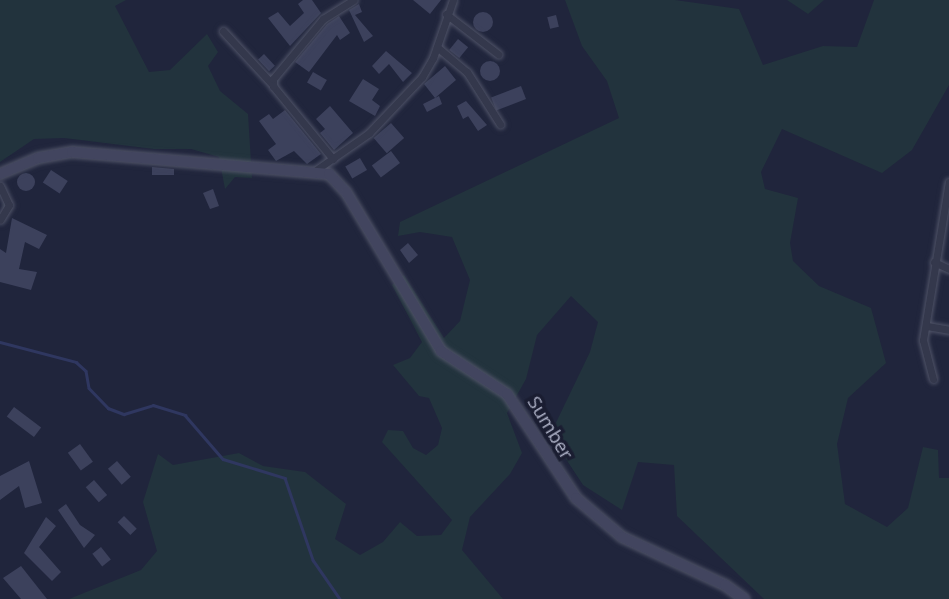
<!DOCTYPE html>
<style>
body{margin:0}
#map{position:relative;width:949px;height:599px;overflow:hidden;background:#20253c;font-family:"Open Sans",sans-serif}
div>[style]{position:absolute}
.green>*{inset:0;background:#22333d}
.stream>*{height:2.5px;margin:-1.25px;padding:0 1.25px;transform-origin:1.25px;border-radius:1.25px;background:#2f3760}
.building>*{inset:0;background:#3c415c;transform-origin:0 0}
.round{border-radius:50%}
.roads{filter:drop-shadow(0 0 2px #4f5367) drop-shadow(0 0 2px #4f5367)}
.street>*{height:7px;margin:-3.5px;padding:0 3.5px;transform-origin:3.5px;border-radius:3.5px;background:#34384c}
.secondary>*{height:10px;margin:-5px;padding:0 5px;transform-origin:5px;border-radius:5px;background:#42455f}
span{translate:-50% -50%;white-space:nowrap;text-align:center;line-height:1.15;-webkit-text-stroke:7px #1a1d31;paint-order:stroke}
.street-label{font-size:19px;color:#afb3c8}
</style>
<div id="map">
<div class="green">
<i style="clip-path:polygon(0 0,126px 0,115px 6px,149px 72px,170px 70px,207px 34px,218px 52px,208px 66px,220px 91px,248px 114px,252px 178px,235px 177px,225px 189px,219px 157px,191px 149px,154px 149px,64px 138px,34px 139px,0 162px)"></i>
<i style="clip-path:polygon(565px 0,675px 0,739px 9px,763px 65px,823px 46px,857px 47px,874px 0,949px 0,949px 85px,912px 150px,882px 173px,782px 129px,761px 172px,765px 189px,798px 198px,790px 243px,793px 261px,819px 286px,871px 308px,886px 363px,848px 398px,837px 444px,845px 504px,887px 527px,908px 508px,923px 447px,938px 450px,939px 478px,949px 478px,949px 599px,764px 599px,677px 516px,674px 465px,638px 462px,622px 510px,583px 485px,550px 435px,590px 352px,598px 322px,571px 296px,537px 335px,526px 379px,507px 413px,522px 453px,510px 474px,470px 517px,462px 550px,503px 599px,69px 599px,141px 570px,157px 551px,143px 502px,158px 454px,173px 465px,239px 453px,263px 466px,305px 472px,346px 504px,335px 539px,360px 555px,383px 542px,400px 522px,417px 536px,441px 535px,452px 520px,382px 442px,388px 430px,403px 431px,413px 448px,426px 455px,438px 445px,442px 428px,429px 398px,419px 396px,393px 365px,410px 358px,422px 342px,392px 285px,404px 275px,444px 338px,460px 321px,470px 280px,452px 237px,420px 232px,398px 236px,400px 222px,619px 118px,607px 81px,582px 46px)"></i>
<i style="clip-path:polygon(787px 0,824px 0,808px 14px)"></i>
</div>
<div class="stream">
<i style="left:0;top:342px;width:79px;rotate:14.7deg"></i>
<i style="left:76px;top:362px;width:13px;rotate:42deg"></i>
<i style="left:86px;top:371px;width:17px;rotate:80deg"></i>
<i style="left:89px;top:388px;width:28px;rotate:46deg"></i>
<i style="left:108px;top:408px;width:17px;rotate:21deg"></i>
<i style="left:124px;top:414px;width:30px;rotate:-17deg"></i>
<i style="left:153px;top:405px;width:34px;rotate:17deg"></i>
<i style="left:185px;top:415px;width:58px;rotate:49.2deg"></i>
<i style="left:223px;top:459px;width:65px;rotate:17deg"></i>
<i style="left:285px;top:478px;width:87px;rotate:71.1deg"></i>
<i style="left:313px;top:560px;width:47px;rotate:55.3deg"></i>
</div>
<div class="building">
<i style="clip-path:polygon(303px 0,312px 0,321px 13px,290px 46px,268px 18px,278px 12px,290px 26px,304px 13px,298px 4px)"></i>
<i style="clip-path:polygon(413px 0,441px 0,430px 14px)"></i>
<i style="clip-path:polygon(359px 4px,362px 12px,355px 15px,373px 36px,364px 42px,349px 10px)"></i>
<i class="round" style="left:473px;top:12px;width:20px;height:20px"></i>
<i style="left:556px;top:15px;width:12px;height:9px;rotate:76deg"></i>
<i style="clip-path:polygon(339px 16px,350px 33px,340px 40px,337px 35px,309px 72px,295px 62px,327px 24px)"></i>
<i style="left:458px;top:39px;width:13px;height:14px;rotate:39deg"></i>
<i style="clip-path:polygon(386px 51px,412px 73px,403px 82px,389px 64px,379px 74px,372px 66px)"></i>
<i style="left:264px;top:54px;width:16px;height:8px;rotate:47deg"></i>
<i class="round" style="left:480px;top:61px;width:20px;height:20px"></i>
<i style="clip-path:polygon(445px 66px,456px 80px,435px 98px,439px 96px,442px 104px,427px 112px,423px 104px,435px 98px,424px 84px)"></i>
<i style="left:313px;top:72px;width:16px;height:12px;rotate:30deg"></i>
<i style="clip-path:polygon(363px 79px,379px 89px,372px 100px,380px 106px,375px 116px,349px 101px)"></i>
<i style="left:521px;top:86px;width:14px;height:32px;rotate:69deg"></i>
<i style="clip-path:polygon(466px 101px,487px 125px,478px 131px,468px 116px,472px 114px,463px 119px,457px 106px)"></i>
<i style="clip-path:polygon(330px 106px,353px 133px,334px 150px,320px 133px,325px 129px,316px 119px)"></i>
<i style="clip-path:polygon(285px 110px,321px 154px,307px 164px,294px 151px,276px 161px,268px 150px,276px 144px,259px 121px,269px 114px,273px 119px)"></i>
<i style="left:391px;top:123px;width:20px;height:23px;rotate:49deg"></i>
<i style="left:391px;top:151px;width:15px;height:24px;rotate:53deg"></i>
<i style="left:360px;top:158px;width:14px;height:17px;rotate:60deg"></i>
<i style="clip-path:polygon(152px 167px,174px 169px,174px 175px,152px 175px)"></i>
<i style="left:51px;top:170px;width:20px;height:15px;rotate:33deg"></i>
<i class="round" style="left:17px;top:173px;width:18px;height:18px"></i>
<i style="clip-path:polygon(213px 189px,219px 206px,210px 209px,203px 193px)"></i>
<i style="clip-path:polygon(12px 218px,47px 235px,39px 249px,25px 242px,19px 269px,37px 272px,31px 290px,0 282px,0 249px,6px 253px)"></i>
<i style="clip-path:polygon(408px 243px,418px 255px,409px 263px,400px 250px)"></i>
<i style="left:14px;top:407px;width:34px;height:12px;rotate:37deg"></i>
<i style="left:80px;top:444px;width:22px;height:15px;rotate:54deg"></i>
<i style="clip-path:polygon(29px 461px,42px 503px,25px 508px,19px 486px,0 500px,0 476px)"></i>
<i style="left:117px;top:461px;width:21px;height:12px;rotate:49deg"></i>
<i style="left:94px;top:480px;width:20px;height:11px;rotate:49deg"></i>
<i style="clip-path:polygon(66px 504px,80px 525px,95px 535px,84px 548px,58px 510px)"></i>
<i style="left:124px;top:516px;width:18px;height:9px;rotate:45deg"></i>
<i style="clip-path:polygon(46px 517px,56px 526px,39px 547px,61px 572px,52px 581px,24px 553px)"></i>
<i style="left:101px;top:547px;width:16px;height:11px;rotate:52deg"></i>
<i style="clip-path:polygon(21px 566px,47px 599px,21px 599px,3px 578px)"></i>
</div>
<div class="roads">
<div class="street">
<i style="left:446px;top:14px;width:66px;rotate:37.6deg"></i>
<i style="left:223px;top:31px;width:74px;rotate:47.2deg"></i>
<i style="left:437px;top:47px;width:39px;rotate:40deg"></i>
<i style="left:467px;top:72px;width:62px;rotate:57.6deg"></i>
<i style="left:333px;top:159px;width:94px;rotate:-129.4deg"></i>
<i style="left:273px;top:86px;width:7px;rotate:-90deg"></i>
<i style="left:273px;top:79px;width:78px;rotate:-50.2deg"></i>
<i style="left:323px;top:19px;width:36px;rotate:-32deg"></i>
<i style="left:316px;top:170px;width:65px;rotate:-34.9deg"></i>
<i style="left:369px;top:133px;width:77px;rotate:-46.6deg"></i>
<i style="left:422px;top:77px;width:22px;rotate:-60deg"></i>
<i style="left:433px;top:58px;width:61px;rotate:-71deg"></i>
<i style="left:0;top:186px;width:21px;rotate:65deg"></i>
<i style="left:9px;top:205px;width:17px;rotate:121deg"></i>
<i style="left:934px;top:262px;width:17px;rotate:25deg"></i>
<i style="left:927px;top:326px;width:22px;rotate:10deg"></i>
<i style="left:933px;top:379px;width:40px;rotate:-104.4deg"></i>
<i style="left:923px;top:340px;width:160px;rotate:-80.7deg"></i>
</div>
<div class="secondary">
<i style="left:0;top:174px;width:41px;rotate:-22.8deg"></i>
<i style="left:38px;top:158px;width:35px;rotate:-10deg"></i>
<i style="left:72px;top:152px;width:258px;rotate:4.9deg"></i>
<i style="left:329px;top:174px;width:25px;rotate:47deg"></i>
<i style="left:346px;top:192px;width:185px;rotate:59.1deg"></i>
<i style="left:441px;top:351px;width:79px;rotate:33.1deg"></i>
<i style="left:507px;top:394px;width:125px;rotate:56.4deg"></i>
<i style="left:576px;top:498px;width:60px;rotate:40.3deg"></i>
<i style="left:622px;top:537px;width:114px;rotate:25deg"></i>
<i style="left:725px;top:585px;width:24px;rotate:36deg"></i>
</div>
</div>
<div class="street-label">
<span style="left:550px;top:428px;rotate:59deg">Sumber</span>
</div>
</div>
